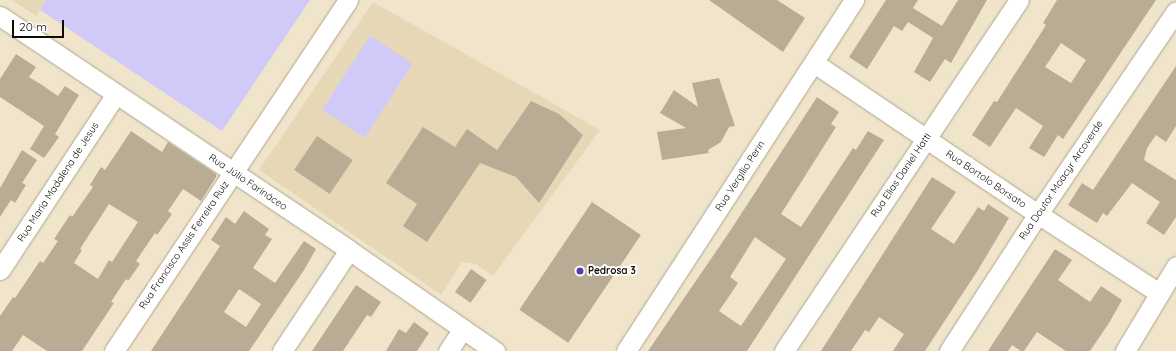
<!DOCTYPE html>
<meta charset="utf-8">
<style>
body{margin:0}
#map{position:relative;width:1176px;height:351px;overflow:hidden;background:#f0e5ca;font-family:Quicksand,sans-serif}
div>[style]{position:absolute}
.built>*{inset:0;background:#e6d8b6}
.green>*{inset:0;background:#d1caf9;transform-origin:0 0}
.building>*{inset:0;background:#b8ad94;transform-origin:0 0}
.roads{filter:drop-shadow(0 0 1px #afa58b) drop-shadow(0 0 1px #afa58b)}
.minor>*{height:19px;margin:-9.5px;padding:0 9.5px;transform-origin:9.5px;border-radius:9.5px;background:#fff}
.dots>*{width:11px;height:11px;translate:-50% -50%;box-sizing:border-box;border:2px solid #fff;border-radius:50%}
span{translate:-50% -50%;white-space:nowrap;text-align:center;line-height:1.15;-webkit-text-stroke:4px #fff;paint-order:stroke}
.street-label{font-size:10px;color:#0f0c04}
.poi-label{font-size:10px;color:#0f0c04;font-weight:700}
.left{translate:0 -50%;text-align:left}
.scale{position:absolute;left:12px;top:20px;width:52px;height:18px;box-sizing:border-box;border:2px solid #0f0c04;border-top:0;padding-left:5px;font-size:12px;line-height:14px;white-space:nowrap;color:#0f0c04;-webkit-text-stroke:3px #fff;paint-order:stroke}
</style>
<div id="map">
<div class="built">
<i style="clip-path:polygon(12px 0,46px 0,36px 16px)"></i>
<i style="clip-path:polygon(373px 2px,600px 130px,493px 276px,476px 264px,462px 262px,441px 295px,259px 170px)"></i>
</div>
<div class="green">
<i style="clip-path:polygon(46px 0,310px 0,222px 131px,40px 10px)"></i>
<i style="left:370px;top:36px;width:51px;height:88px;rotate:33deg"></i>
</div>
<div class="building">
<i style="clip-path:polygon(709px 0,777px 0,805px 18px,783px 52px)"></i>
<i style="clip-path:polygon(886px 0,918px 0,913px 8px,942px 26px,958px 0,987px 0,951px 63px,945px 59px,930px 82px,914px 72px,933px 38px,908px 22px,902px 31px,894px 26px,867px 69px,849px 57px)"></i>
<i style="clip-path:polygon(evenodd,1057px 0,1156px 0,1063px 139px,1058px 135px,1044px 157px,1029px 148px,1043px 126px,1016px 108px,990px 147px,972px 135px,994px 101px,997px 102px,1027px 55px,1046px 25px,1043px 23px,1057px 0,1061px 43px,1086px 60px,1071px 83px,1045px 67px,1061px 43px)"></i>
<i style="clip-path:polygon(16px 54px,36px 67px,29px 77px,42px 85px,58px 96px,65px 86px,79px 95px,55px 134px,59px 137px,44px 158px,30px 149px,44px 126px,0 97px,0 79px)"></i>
<i style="clip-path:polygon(1176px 66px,1176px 126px,1166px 142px,1156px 135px,1147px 148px,1144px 160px,1176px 180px,1176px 217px,1164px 235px,1146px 223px,1160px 202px,1132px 183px,1107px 216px,1103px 213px,1097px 223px,1068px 205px,1082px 183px,1093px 190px)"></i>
<i style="clip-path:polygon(719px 78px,735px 126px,729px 127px,721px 142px,708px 150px,709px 153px,662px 160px,657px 132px,686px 128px,660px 113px,674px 90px,698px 107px,692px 83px)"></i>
<i style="clip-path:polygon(evenodd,817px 97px,839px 112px,831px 124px,836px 127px,781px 214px,801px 227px,853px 148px,856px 150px,868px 131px,884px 140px,747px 351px,648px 351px,730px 231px,817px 97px,755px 237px,786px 259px,741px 326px,719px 311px,738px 283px,730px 277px,755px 237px)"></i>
<i style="clip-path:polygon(531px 101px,559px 114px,583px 135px,539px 203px,516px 177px,480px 163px,427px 242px,403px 226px,417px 204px,386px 183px,423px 127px,455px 147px,467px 129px,497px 150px)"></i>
<i style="clip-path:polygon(evenodd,131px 131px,162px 152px,168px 142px,216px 174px,216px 177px,201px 201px,183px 189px,168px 211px,172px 214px,157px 235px,155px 233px,136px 261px,140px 264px,128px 281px,126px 279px,111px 302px,114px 303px,82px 351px,47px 351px,23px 335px,12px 351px,0 351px,0 316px,13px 297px,15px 298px,40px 261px,43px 263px,58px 241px,54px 239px,70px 215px,72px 217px,93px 187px,90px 185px,101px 167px,105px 170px,131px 131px,109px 204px,138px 222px,112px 262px,109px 260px,98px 279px,74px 263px,82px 250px,80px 249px,109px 204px)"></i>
<i style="left:317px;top:136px;width:43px;height:41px;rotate:34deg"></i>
<i style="clip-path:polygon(22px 150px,37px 160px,22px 183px,26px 185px,15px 203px,11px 200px,0 217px,0 188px)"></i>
<i style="clip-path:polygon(932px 177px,956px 192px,931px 229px,954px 244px,978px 207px,984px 211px,988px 204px,1009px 218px,978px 270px,925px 351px,893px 351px,904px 334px,879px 317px,869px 332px,865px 330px,851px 351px,821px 351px)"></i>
<i style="left:592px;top:202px;width:59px;height:130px;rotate:34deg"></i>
<i style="clip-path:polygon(evenodd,244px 211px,269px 229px,265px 235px,272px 239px,253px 268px,275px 283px,304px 241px,316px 249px,304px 270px,249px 351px,151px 351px,220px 246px,211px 240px,226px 217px,235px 224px,244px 211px,239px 289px,261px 304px,246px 327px,224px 312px,239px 289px)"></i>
<i style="clip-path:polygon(1055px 249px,1072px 260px,1058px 280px,1090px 302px,1101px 286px,1122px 300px,1109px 323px,1090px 351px,1066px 351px,1037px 332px,1024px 351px,1021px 351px,1012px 345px,1008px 351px,988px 351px)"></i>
<i style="left:471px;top:269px;width:19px;height:28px;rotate:35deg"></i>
<i style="clip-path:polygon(356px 285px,381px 302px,371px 317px,367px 315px,343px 351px,312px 351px)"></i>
<i style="clip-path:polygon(414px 322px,429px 333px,417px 351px,386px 351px,399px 329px,406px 333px)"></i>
</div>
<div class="roads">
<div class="minor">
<i style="left:0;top:16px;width:420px;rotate:33.8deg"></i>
<i style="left:349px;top:250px;width:178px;rotate:34.7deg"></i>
<i style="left:814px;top:63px;width:270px;rotate:34deg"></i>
<i style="left:1038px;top:214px;width:145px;rotate:33.1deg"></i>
<i style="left:0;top:270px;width:211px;rotate:-56.6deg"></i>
<i style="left:114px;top:351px;width:422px;rotate:-56.3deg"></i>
<i style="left:282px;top:351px;width:121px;rotate:-56.4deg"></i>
<i style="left:448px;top:351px;width:25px;rotate:-56deg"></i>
<i style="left:626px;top:351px;width:419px;rotate:-57deg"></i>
<i style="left:784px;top:351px;width:422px;rotate:-56.2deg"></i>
<i style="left:949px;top:351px;width:163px;rotate:-57deg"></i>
<i style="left:1038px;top:214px;width:245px;rotate:-55.8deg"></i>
<i style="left:1125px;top:351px;width:99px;rotate:-59deg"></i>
</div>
</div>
<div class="dots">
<i style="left:580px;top:271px;background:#5c38b0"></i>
</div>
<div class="street-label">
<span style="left:901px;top:175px;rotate:-56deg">Rua Elias Daniel Hatti</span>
<span style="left:740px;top:176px;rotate:-57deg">Rua Vergílio Perin</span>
<span style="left:986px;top:179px;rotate:34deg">Rua Bortolo Borsato</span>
<span style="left:1061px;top:180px;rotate:-56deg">Rua Doutor Moacyr Arcoverde</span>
<span style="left:58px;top:182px;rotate:-57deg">Rua Maria Madalena de Jesus</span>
<span style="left:248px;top:182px;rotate:34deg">Rua Júlio Farináceo</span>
<span style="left:184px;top:245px;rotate:-56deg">Rua Francisco Assis Ferreira Ruiz</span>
</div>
<div class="poi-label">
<span class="left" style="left:588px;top:271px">Pedrosa 3</span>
</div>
<div class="scale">20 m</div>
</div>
